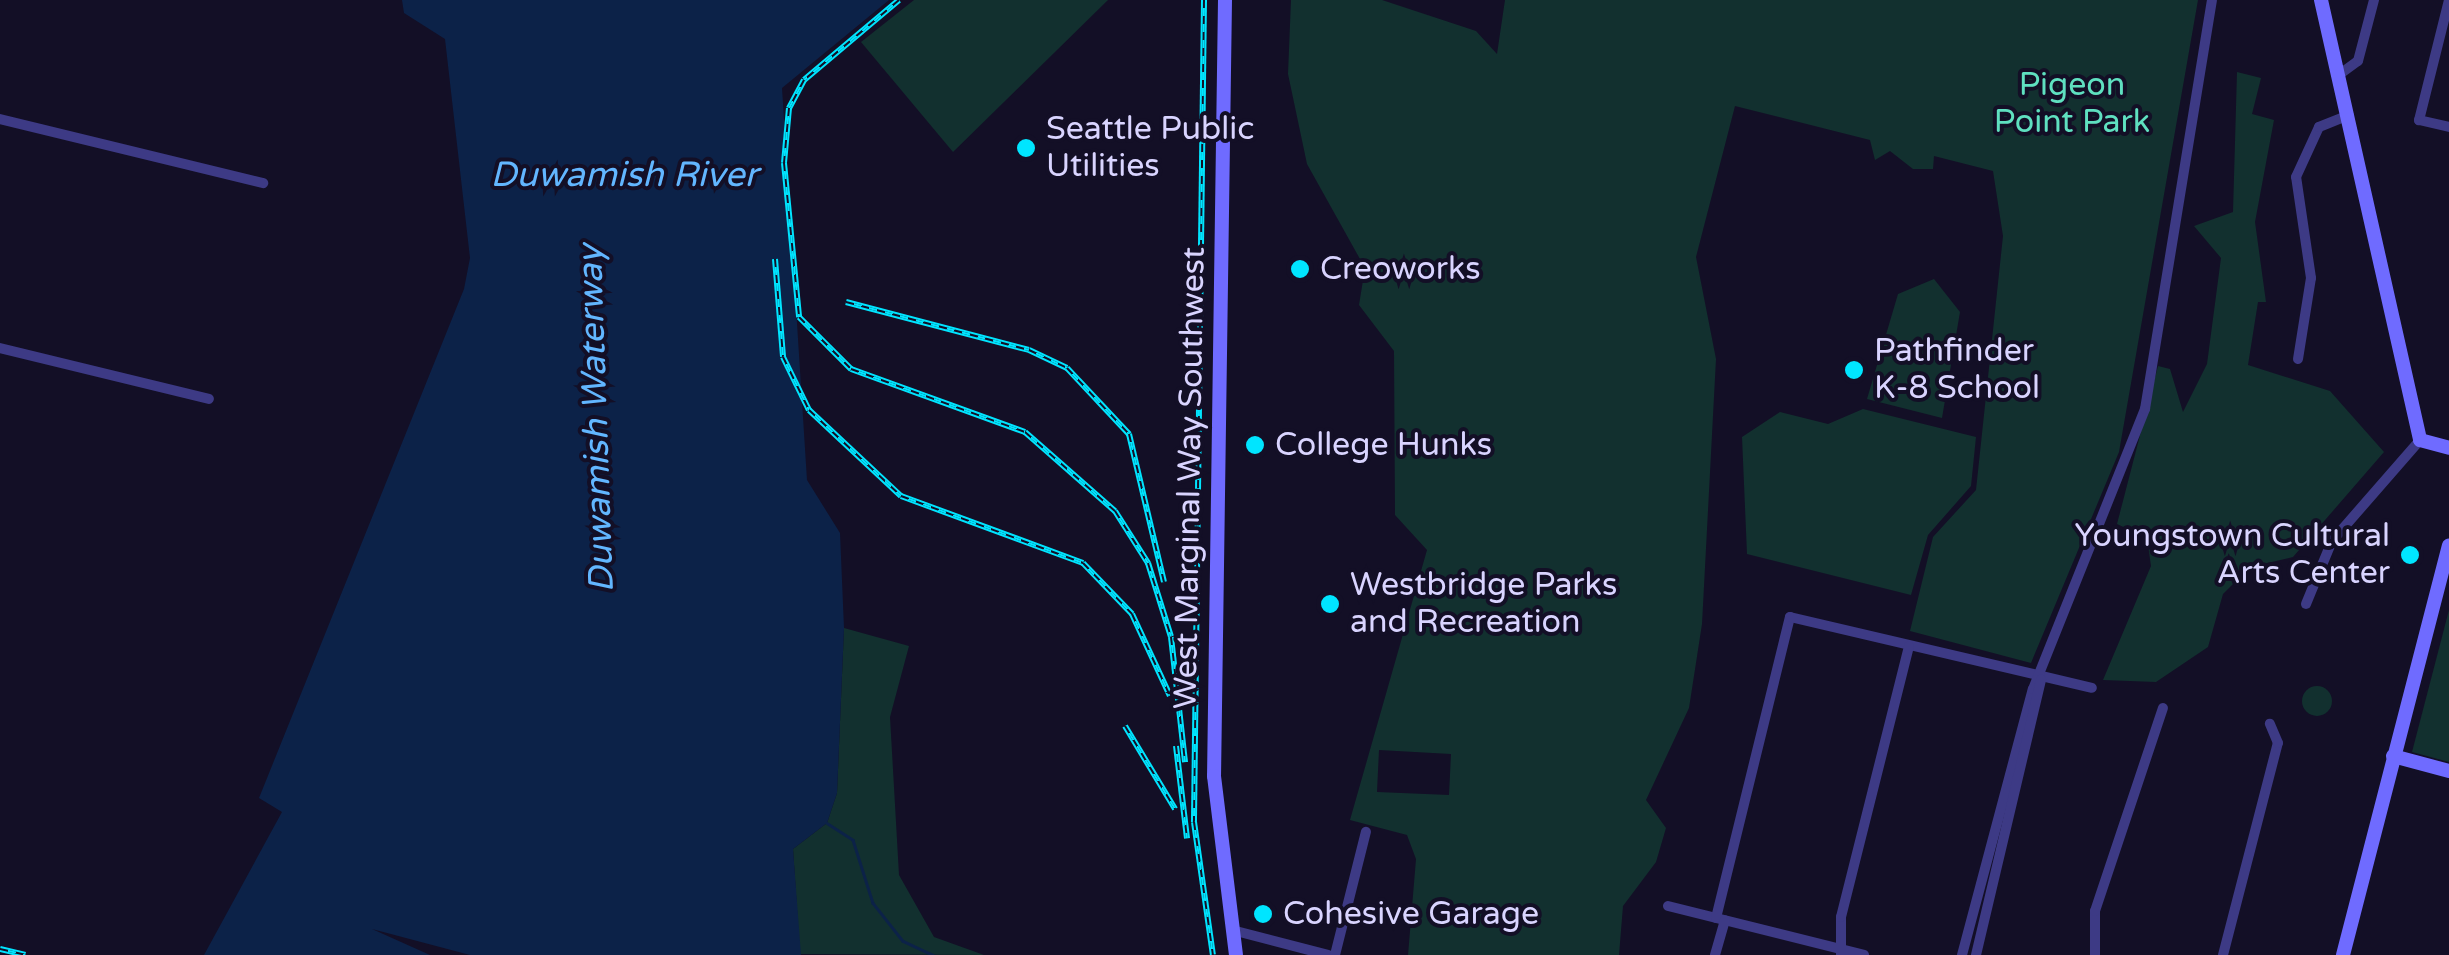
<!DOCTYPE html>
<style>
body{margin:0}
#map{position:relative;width:2449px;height:955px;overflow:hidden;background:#130f26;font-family:"Varela Round",sans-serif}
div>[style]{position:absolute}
.green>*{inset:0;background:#12302f}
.round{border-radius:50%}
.water>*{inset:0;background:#0c2248}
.pier>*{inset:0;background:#130f26}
.stream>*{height:2.5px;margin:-1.25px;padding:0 1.25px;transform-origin:1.25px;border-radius:1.25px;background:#0c2248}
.street>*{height:10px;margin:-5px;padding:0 5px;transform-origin:5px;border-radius:5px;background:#3d3a85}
.secondary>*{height:14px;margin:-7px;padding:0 7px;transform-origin:7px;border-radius:7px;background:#6f6bff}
.rail>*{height:6px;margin-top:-3px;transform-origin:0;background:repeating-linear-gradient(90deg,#130f26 0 8px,#00e5ff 0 16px);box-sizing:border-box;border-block:2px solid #00e5ff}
.dots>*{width:28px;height:28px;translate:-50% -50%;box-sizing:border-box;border:5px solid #130f26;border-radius:50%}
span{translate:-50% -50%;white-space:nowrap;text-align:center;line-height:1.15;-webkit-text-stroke:8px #130f26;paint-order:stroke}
.park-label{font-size:32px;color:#5fe0c0}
.poi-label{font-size:32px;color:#d9d4ff}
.left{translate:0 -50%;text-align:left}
.right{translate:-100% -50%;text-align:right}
.street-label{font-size:32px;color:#d9d4ff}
.water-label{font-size:35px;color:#62b6ff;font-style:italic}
</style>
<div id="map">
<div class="green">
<i style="clip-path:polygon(914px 0,1108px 0,953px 152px,861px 42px)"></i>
<i style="clip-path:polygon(evenodd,1291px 0,1382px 0,1476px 31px,1497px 54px,1505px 0,2198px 0,2119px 452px,2031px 663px,1910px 631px,1933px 537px,1976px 490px,2003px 236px,1993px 171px,1934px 156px,1933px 169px,1913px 169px,1890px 151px,1875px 160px,1870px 140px,1735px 106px,1696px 257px,1716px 359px,1702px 624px,1689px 708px,1646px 800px,1666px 828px,1656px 862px,1623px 906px,1619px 955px,1408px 955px,1416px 859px,1407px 835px,1350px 820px,1427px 550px,1395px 515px,1394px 351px,1359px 305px,1365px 268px,1307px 164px,1288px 74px,1291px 0,1379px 750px,1451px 754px,1449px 795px,1377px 792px,1379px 750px)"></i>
<i style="clip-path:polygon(2237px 72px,2261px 78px,2252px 114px,2274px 120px,2255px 222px,2266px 302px,2258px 302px,2248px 365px,2330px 391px,2384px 452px,2293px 557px,2250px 567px,2223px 594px,2208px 647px,2156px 682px,2103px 680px,2151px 566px,2147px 538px,2117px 524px,2158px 366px,2170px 369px,2183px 412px,2207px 364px,2221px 258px,2194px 226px,2233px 212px)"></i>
<i style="clip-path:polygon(1934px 279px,1960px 312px,1942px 418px,1867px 399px,1898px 294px)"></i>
<i style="clip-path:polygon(1863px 409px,1976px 437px,1971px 486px,1928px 535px,1911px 595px,1747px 554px,1742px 437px,1780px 412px,1828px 424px)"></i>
<i style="clip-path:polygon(2449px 610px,2449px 762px,2412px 752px)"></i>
<i style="clip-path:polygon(844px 628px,909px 646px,890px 717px,899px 875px,934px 937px,984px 955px,800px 954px,793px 849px,827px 823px,837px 793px)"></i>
<i class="round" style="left:2302px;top:686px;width:30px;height:30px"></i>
</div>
<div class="water">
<i style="clip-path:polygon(402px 0,889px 0,782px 88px,807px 480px,840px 533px,844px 628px,837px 793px,827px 823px,793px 849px,801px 955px,204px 955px,282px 812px,259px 798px,464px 289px,470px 258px,445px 39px,404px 13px)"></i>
</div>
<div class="pier">
<i style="clip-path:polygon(372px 929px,470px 955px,430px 955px)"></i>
</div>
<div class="stream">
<i style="left:827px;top:823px;width:31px;rotate:33deg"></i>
<i style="left:853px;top:840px;width:66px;rotate:72.4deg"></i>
<i style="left:873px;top:903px;width:48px;rotate:51.7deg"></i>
<i style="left:903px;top:941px;width:33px;rotate:25deg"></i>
</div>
<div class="street">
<i style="left:2449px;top:0;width:124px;rotate:104deg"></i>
<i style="left:2419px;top:120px;width:31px;rotate:13deg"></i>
<i style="left:2340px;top:74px;width:22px;rotate:-36deg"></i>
<i style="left:2358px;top:61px;width:63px;rotate:-75.3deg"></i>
<i style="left:0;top:119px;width:271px;rotate:13.7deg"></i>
<i style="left:0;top:348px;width:215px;rotate:13.7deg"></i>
<i style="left:2298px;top:359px;width:82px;rotate:-80.9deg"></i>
<i style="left:2311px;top:278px;width:102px;rotate:-98.4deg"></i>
<i style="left:2296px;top:177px;width:55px;rotate:-65.3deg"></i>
<i style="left:2319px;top:127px;width:32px;rotate:-22deg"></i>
<i style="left:2306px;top:604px;width:68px;rotate:-67.6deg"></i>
<i style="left:2332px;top:541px;width:134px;rotate:-48.9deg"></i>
<i style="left:1668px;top:906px;width:202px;rotate:14deg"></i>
<i style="left:1716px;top:918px;width:310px;rotate:-76.2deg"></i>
<i style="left:1790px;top:617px;width:310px;rotate:13.2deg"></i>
<i style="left:1232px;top:930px;width:99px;rotate:14.6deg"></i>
<i style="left:1335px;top:955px;width:127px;rotate:-75.9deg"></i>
<i style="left:1715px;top:955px;width:36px;rotate:-74deg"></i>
<i style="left:1841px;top:955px;width:38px;rotate:-90deg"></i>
<i style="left:1841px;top:917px;width:279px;rotate:-75.9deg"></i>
<i style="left:1962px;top:955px;width:275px;rotate:-75.1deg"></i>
<i style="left:2033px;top:689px;width:302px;rotate:-68.2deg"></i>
<i style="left:2145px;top:409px;width:414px;rotate:-80.7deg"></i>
<i style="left:1976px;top:955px;width:283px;rotate:-76.7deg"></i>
<i style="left:2095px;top:955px;width:44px;rotate:-90deg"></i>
<i style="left:2095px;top:911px;width:214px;rotate:-71.5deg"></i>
<i style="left:2223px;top:955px;width:219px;rotate:-75.5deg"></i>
<i style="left:2278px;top:743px;width:21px;rotate:-113deg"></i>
</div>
<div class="secondary">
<i style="left:1225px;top:0;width:776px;rotate:90.81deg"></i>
<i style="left:1214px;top:776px;width:180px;rotate:83deg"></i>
<i style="left:2321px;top:0;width:451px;rotate:77.3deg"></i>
<i style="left:2420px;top:440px;width:30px;rotate:15deg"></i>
<i style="left:2393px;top:756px;width:58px;rotate:15deg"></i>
<i style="left:2343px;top:955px;width:423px;rotate:-75.5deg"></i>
</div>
<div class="rail">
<i style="left:899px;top:0;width:124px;rotate:139.9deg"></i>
<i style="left:804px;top:80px;width:32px;rotate:118deg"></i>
<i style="left:789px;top:108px;width:55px;rotate:95.2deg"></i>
<i style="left:784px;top:163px;width:155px;rotate:84.4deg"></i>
<i style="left:799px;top:317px;width:74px;rotate:45deg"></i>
<i style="left:851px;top:369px;width:185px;rotate:19.9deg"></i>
<i style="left:1025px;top:432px;width:120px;rotate:41.3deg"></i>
<i style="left:1115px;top:511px;width:62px;rotate:57.6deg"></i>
<i style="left:1148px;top:563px;width:77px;rotate:72.7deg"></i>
<i style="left:1171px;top:637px;width:126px;rotate:83.6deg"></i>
<i style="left:1204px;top:0;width:822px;rotate:90.7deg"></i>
<i style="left:1194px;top:822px;width:134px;rotate:81.9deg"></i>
<i style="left:775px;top:259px;width:98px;rotate:85.3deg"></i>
<i style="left:783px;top:357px;width:59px;rotate:63.9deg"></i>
<i style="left:809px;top:410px;width:126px;rotate:43.1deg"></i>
<i style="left:901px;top:496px;width:194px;rotate:20.2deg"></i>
<i style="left:1083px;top:563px;width:71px;rotate:46.1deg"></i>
<i style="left:1132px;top:614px;width:90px;rotate:65.1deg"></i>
<i style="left:846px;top:302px;width:189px;rotate:14.7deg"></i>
<i style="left:1029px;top:350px;width:42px;rotate:25.3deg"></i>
<i style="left:1067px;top:368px;width:91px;rotate:46.8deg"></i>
<i style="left:1129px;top:434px;width:152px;rotate:76.7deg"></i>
<i style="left:1125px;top:726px;width:97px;rotate:58.9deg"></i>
<i style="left:1176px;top:746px;width:93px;rotate:83.2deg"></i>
<i style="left:0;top:949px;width:26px;rotate:13deg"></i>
</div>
<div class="dots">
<i style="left:1026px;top:148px;background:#00e5ff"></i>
<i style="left:1300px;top:269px;background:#00e5ff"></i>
<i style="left:1854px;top:370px;background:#00e5ff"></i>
<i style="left:1255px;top:445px;background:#00e5ff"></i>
<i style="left:2410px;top:555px;background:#00e5ff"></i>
<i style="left:1330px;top:604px;background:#00e5ff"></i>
<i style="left:1263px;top:914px;background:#00e5ff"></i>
</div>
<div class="park-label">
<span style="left:2072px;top:104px">Pigeon<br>Point Park</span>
</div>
<div class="poi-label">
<span class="left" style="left:1046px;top:148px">Seattle Public<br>Utilities</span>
<span class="left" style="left:1320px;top:269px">Creoworks</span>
<span class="left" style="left:1874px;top:370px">Pathfinder<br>K-8 School</span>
<span class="left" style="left:1275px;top:445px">College Hunks</span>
<span class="right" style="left:2390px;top:555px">Youngstown Cultural<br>Arts Center</span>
<span class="left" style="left:1350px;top:604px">Westbridge Parks<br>and Recreation</span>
<span class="left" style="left:1283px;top:914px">Cohesive Garage</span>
</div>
<div class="street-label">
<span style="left:1190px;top:478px;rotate:-89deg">West Marginal Way Southwest</span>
</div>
<div class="water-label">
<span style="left:624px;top:175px">Duwamish River</span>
<span style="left:596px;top:419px;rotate:-92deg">Duwamish Waterway</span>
</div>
</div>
